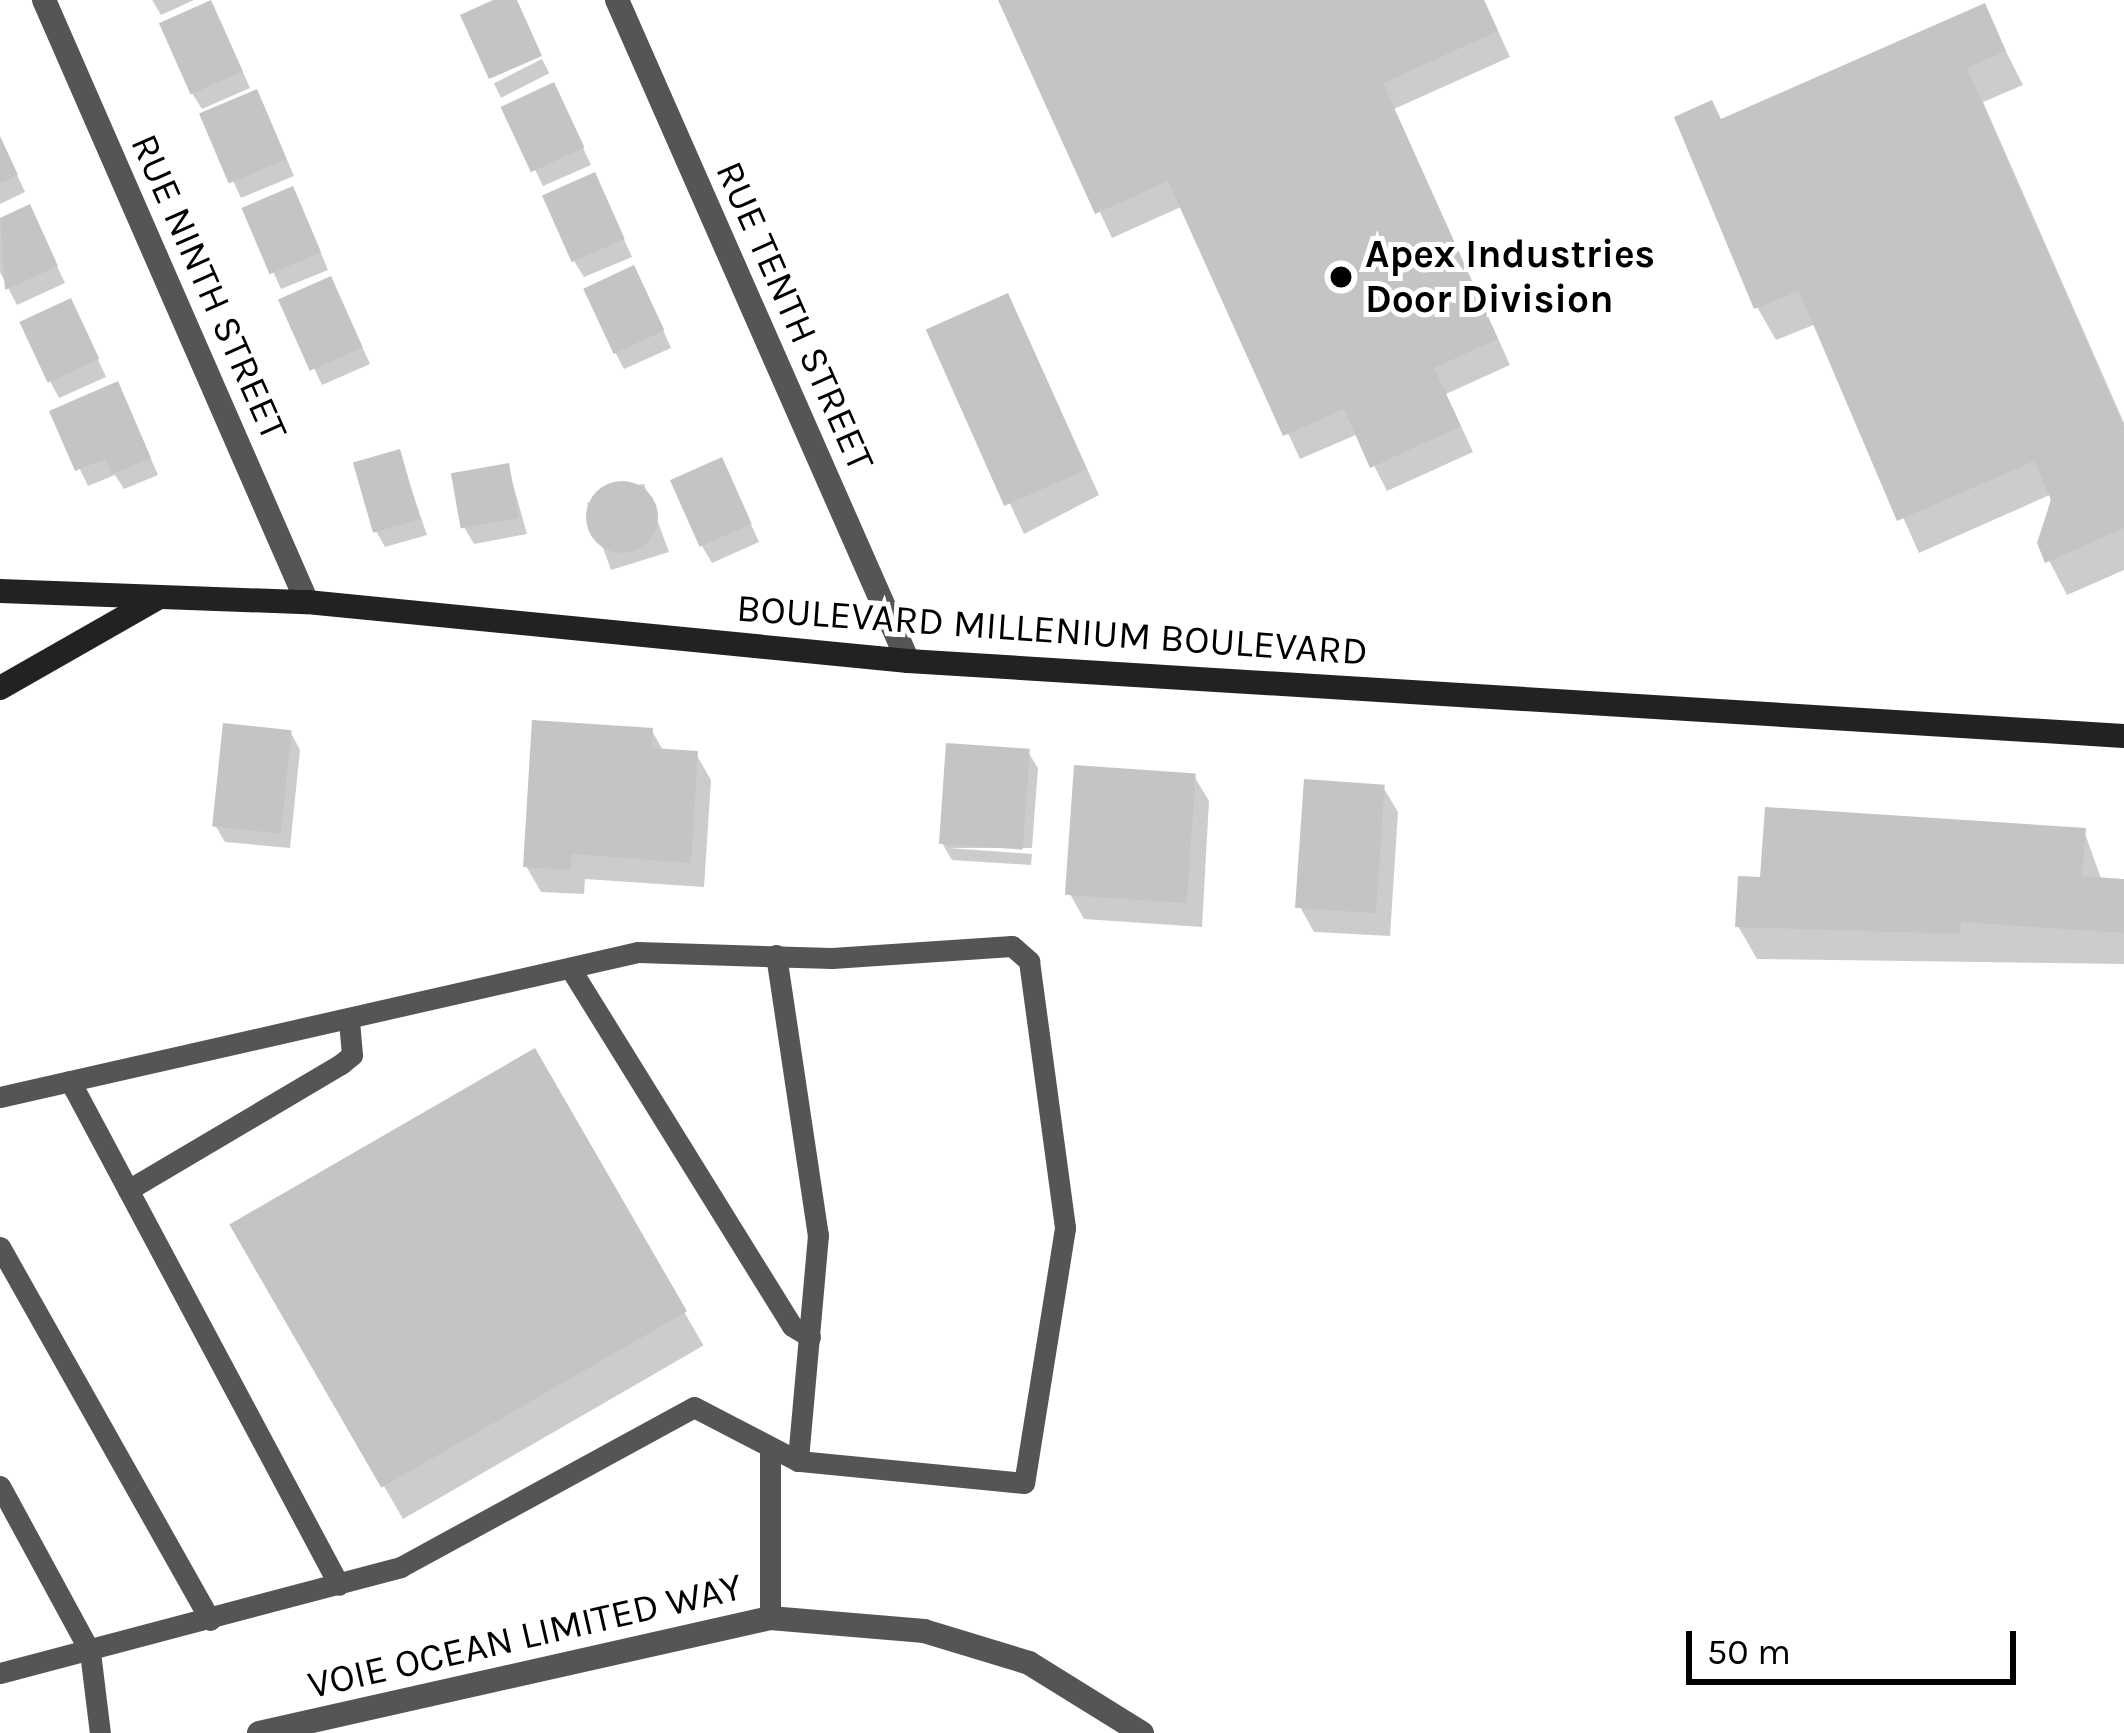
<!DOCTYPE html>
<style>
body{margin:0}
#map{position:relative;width:2124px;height:1733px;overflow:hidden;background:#fff;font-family:Karla,sans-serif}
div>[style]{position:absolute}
.shadow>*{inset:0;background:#0003;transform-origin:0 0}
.building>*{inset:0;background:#c4c4c4;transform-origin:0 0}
.round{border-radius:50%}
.lane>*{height:21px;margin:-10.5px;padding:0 10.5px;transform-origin:10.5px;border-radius:10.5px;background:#555}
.street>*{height:24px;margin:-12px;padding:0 12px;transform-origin:12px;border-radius:12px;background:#555}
.secondary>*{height:24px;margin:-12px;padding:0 12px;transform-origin:12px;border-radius:12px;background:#222}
.dots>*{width:33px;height:33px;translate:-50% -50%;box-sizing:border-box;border:6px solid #fff;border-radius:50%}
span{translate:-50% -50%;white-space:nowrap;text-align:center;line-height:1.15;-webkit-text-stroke:10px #fff;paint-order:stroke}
.poi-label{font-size:39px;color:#000;font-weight:700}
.left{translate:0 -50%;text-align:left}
.street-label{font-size:39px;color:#000}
.scale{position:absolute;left:1686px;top:1631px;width:330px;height:54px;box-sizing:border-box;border:6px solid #000;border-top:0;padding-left:15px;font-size:36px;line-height:42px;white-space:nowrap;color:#000;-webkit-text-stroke:9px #fff;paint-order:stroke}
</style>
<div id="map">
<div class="shadow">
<i style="clip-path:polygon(152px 0,194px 0,161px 15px)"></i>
<i style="clip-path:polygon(1001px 0,1484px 0,1510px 57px,1394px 109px,1510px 365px,1446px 394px,1473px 452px,1387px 491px,1358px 434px,1300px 459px,1183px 206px,1112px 238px)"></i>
<i style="clip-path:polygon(1983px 6px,2023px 85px,1983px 102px,2124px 423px,2124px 570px,2067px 595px,2040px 543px,2052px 494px,1919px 553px,1816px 324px,1776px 340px,1757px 307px,1721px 122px)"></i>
<i style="clip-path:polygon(220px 20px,250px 88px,202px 109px,192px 93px)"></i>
<i style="left:542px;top:59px;width:16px;height:54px;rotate:63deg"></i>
<i style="clip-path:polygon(562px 103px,591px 165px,543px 186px,505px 108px)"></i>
<i style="clip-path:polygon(265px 109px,294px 176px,241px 198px,203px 115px)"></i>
<i style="clip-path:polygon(0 138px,25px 192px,0 204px)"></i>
<i style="clip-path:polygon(603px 193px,632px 257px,584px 277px,574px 261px)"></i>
<i style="clip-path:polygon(301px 206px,328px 270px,281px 289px,245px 209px)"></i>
<i style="clip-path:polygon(29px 208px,65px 283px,17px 305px,0 272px,0 222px)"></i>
<i style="clip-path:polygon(643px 285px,671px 348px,624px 369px,615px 352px)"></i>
<i style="clip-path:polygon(339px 296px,370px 364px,322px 385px,282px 300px)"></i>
<i style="clip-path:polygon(79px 318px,106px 377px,59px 398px,50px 381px)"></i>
<i style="clip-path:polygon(1021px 322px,1099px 495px,1024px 534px,930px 331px)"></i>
<i style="clip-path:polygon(126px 401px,158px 475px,124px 489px,115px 475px,88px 486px,53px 413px)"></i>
<i style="clip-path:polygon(399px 453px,427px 535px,385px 547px,376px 531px)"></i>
<i style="clip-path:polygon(508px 466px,527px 534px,474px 544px,464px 527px)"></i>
<i style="clip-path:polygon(730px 478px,759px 542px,712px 563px,702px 546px)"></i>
<i style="clip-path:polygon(644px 484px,669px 552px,611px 570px,587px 503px,606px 497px,604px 488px)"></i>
<i style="clip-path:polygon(652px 731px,664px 752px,696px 754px,711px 780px,704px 887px,585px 879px,584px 894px,541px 892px,526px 866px)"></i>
<i style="clip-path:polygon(291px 733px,300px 750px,290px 848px,225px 842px,215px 825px)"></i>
<i style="clip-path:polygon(1028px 752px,1038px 768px,1032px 848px,948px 848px,1032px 854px,1031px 865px,952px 860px,942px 843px)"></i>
<i style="clip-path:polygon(1194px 776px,1209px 801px,1202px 927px,1084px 919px,1070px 894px)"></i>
<i style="clip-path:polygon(1383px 787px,1398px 812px,1390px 936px,1314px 932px,1300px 907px)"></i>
<i style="clip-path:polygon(2084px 831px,2102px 881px,2124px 882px,2124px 964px,1757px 959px,1738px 926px)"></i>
<i style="left:534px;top:1052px;width:339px;height:347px;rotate:60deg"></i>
</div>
<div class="building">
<i style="left:211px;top:0;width:78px;height:57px;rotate:66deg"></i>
<i style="clip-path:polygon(493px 0,517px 0,542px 56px,489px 79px,460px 15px)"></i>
<i style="clip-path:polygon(998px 0,1484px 0,1498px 31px,1383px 83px,1498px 339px,1434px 368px,1461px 426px,1370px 468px,1344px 409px,1283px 436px,1168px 181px,1095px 214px)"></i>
<i style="clip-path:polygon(1985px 3px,2006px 51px,1967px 68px,2124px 427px,2124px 528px,2045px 563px,2037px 543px,2051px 500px,2034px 461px,1897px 521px,1799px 291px,1754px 309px,1674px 117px,1712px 100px,1721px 119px)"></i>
<i style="left:554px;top:82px;width:72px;height:59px;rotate:65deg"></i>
<i style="left:257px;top:89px;width:76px;height:63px;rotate:67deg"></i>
<i style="clip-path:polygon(0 136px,18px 175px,0 183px)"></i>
<i style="left:595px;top:172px;width:73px;height:58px;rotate:66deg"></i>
<i style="left:293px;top:186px;width:72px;height:56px;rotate:67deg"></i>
<i style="clip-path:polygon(30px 204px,58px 266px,5px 290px,0 218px)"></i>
<i style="left:634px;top:265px;width:72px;height:56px;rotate:65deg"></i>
<i style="left:331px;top:276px;width:78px;height:58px;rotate:66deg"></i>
<i style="left:1008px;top:293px;width:193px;height:90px;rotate:66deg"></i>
<i style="left:71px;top:298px;width:67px;height:57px;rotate:65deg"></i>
<i style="clip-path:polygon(118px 381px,151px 458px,112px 474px,105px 459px,75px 471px,49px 411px)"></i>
<i style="left:400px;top:449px;width:73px;height:49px;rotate:74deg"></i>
<i style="left:722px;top:457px;width:73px;height:57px;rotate:66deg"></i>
<i style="left:509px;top:463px;width:56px;height:59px;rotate:80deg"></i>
<i class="round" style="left:586px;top:481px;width:72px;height:72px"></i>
<i style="clip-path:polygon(532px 720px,653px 728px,652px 748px,698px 751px,691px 863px,572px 854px,570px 870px,523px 867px)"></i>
<i style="left:223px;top:723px;width:69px;height:104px;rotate:6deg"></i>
<i style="left:946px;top:743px;width:84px;height:101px;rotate:4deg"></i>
<i style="left:1074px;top:765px;width:122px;height:130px;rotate:4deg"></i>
<i style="left:1304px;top:779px;width:81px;height:129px;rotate:4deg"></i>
<i style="clip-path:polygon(1765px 807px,2086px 828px,2082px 876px,2124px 879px,2124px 933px,1961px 922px,1960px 934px,1735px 927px,1738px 876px,1760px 877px)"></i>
<i style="left:535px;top:1048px;width:304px;height:353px;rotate:60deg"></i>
</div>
<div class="lane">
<i style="left:776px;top:955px;width:283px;rotate:81.5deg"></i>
<i style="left:818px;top:1235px;width:227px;rotate:95.1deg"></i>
<i style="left:570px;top:968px;width:421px;rotate:58.2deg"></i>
<i style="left:792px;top:1326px;width:21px;rotate:31deg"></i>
<i style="left:70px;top:1081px;width:571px;rotate:61.91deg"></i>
<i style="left:0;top:1097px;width:654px;rotate:-12.8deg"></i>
<i style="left:638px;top:952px;width:194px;rotate:1.8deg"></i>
<i style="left:832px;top:958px;width:180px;rotate:-3.8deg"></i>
<i style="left:1012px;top:946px;width:23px;rotate:41deg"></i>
<i style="left:1029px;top:961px;width:269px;rotate:82.3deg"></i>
<i style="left:1065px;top:1228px;width:258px;rotate:99.1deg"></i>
<i style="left:1024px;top:1483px;width:227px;rotate:-174.4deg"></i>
<i style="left:798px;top:1461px;width:117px;rotate:-152.6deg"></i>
<i style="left:694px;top:1407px;width:334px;rotate:151.4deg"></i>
<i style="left:401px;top:1567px;width:415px;rotate:165.2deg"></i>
<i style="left:128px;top:1190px;width:247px;rotate:-30.6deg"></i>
<i style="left:341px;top:1064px;width:14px;rotate:-39deg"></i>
<i style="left:352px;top:1055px;width:32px;rotate:-95deg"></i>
<i style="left:0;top:1247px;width:428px;rotate:60.6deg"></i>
<i style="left:0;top:1486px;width:189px;rotate:61.5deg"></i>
<i style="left:90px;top:1652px;width:82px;rotate:83deg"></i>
<i style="left:770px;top:1618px;width:165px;rotate:-90deg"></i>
</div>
<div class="street">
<i style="left:44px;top:0;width:657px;rotate:66.4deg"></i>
<i style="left:617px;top:0;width:722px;rotate:66.24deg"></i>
<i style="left:259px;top:1733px;width:524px;rotate:-12.68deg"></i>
<i style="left:770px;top:1618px;width:155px;rotate:4.8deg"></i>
<i style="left:924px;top:1631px;width:110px;rotate:16.9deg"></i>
<i style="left:1029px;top:1663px;width:133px;rotate:31.8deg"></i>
</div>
<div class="secondary">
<i style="left:0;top:591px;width:307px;rotate:2.1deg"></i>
<i style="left:307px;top:602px;width:604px;rotate:5.61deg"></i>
<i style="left:908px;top:661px;width:1218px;rotate:3.53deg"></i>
<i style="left:0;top:688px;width:182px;rotate:-29.7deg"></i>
</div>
<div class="dots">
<i style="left:1341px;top:277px;background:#000"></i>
</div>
<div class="poi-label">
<span class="left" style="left:1365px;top:277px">Apex Industries<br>Door Division</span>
</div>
<div class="street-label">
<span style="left:209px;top:287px;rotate:66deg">RUE NINTH STREET</span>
<span style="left:795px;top:316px;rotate:66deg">RUE TENTH STREET</span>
<span style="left:1052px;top:630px;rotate:4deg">BOULEVARD MILLENIUM BOULEVARD</span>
<span style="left:525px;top:1636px;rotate:-13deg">VOIE OCEAN LIMITED WAY</span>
</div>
<div class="scale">50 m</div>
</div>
